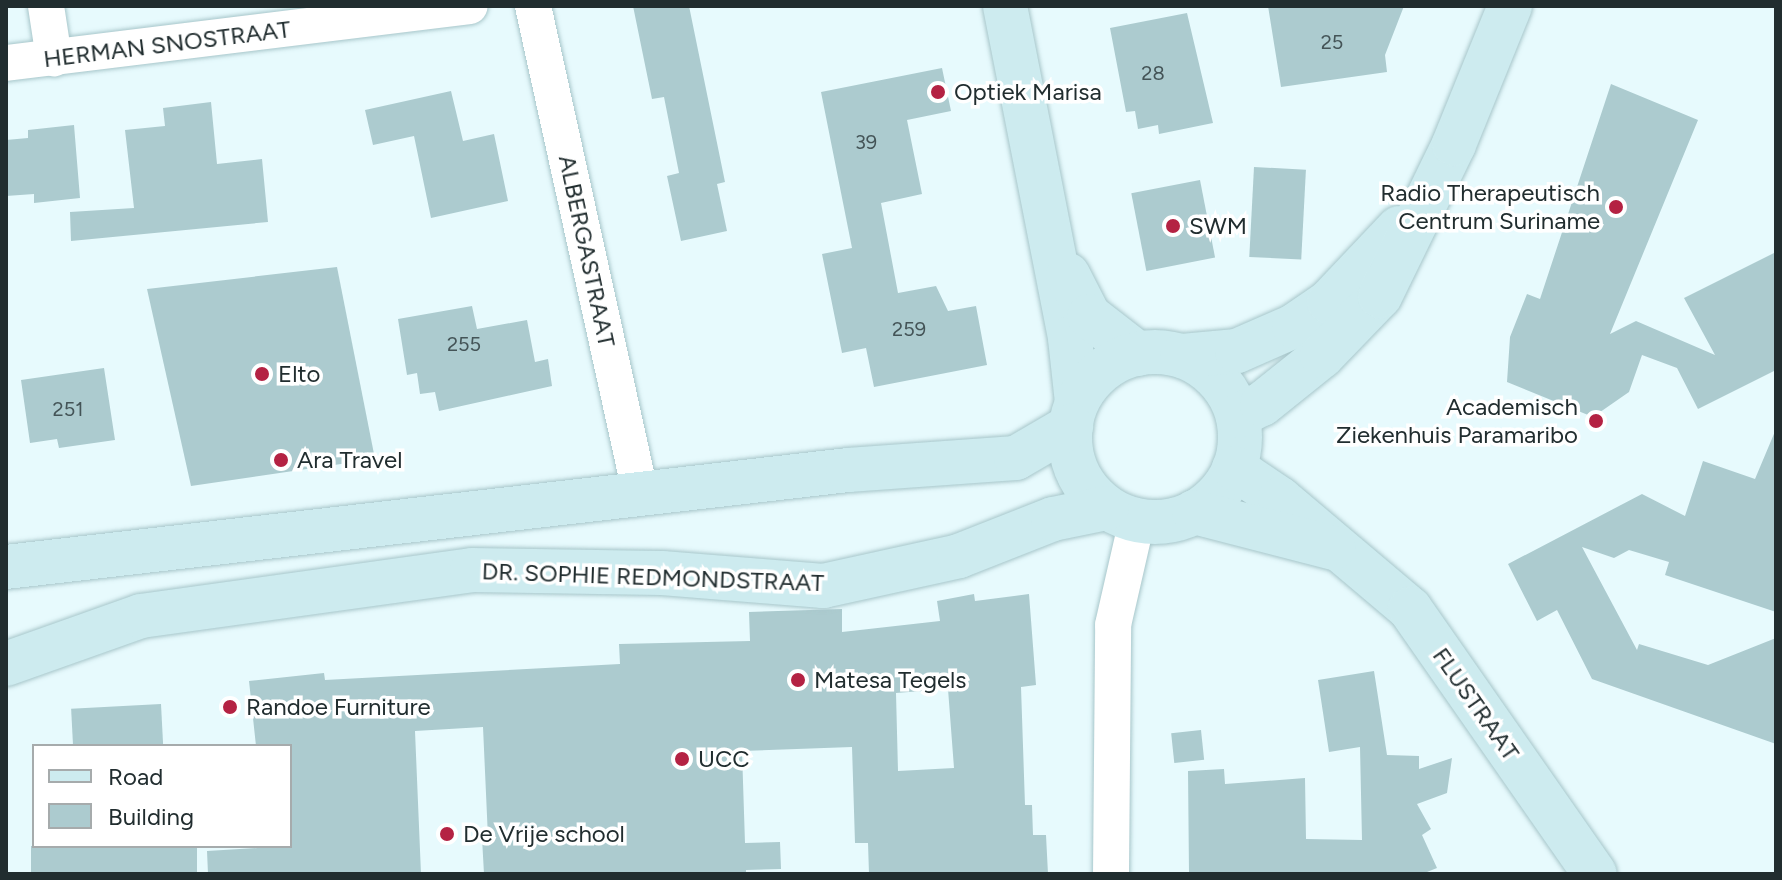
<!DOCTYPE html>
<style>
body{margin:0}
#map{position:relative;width:1782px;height:880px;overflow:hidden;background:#e7fafd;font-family:Figtree,sans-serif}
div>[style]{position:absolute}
.building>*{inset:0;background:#accbcf;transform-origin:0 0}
.roads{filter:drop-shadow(0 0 2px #a7c6ca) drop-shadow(0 0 2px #a7c6ca)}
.street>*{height:36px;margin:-18px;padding:0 18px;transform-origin:18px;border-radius:18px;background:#fff}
.secondary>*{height:44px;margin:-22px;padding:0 22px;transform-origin:22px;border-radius:22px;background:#cdebef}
.secondary>.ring{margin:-22px;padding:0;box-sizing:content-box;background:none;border:44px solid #cdebef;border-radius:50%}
.dots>*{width:22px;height:22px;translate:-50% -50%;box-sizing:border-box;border:4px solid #fff;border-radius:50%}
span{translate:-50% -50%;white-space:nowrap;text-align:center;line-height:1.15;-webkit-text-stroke:7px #fff;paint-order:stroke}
.number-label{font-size:20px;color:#445457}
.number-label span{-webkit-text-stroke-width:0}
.street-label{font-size:24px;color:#212d2f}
.poi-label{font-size:24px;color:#212d2f}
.left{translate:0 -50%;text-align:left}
.right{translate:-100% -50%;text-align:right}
.frame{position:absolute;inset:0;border:8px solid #212d2f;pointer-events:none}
.legend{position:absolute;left:32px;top:744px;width:260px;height:104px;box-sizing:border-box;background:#fff;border:2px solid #a6abac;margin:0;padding:10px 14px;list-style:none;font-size:24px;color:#212d2f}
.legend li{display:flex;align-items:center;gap:16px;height:40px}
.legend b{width:40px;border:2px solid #a6abac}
</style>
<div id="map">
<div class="building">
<i style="clip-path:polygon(633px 6px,689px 6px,725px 182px,717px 184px,727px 231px,681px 241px,667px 176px,679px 173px,664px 97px,652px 99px)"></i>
<i style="clip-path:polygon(1268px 6px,1404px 6px,1385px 55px,1387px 72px,1281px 87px)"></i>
<i style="clip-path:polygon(1187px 13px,1213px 123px,1159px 134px,1158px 125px,1138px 129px,1135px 111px,1126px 112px,1110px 28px)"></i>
<i style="clip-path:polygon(942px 68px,951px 111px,907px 120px,922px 194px,881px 203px,898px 293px,936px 286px,948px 311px,976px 306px,987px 365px,874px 387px,866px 348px,842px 353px,822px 254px,852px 248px,821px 92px)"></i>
<i style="clip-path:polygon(1611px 84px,1698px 120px,1610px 334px,1636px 321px,1715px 355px,1684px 298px,1776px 252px,1776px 370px,1698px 409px,1677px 368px,1642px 355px,1629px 392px,1593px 417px,1507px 382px,1510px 337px,1527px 294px,1540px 299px)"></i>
<i style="clip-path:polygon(451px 91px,463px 141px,494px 134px,508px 201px,431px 218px,414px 136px,373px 145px,365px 110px)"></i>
<i style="clip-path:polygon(211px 102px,217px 164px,262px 159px,268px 222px,71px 241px,70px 212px,134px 208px,125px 130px,165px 126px,163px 108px)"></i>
<i style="clip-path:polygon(74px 125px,80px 198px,34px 203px,34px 194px,6px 196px,6px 140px,28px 138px,28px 130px)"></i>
<i style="left:1254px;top:167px;width:52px;height:90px;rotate:3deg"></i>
<i style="left:1200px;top:180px;width:79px;height:70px;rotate:79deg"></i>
<i style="clip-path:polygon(337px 267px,375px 459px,191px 486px,147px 289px)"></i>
<i style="clip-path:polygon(472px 306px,477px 329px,527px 320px,535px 362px,548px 359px,552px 386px,439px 411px,435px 392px,420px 394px,417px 373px,407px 375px,398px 319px)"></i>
<i style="clip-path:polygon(104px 368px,115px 440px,59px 448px,57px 439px,30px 443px,21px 380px)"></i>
<i style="clip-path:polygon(1776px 429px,1776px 612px,1665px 575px,1669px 562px,1629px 550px,1614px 558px,1582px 547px,1637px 650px,1639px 644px,1708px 665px,1776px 638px,1776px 744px,1592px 679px,1557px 610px,1537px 621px,1508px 564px,1642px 494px,1685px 516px,1703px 461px,1755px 479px)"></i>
<i style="clip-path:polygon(evenodd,974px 594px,975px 601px,1029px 594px,1036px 685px,1021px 687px,1025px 805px,1032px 805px,1033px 835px,1046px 835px,1048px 874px,869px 874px,868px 843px,855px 843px,852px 747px,742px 751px,745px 843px,780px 842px,781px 869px,746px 870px,746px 874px,484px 874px,482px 838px,488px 838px,483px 727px,415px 731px,421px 874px,208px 874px,207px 851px,290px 846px,290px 746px,256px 746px,249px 681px,324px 673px,325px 680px,620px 664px,619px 644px,750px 641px,749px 612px,842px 609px,842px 632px,940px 621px,937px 601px,974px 594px,948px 689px,954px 768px,898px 771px,896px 693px,948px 689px)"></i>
<i style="clip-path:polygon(1374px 671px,1387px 755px,1419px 756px,1419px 769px,1452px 758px,1447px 793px,1417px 804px,1431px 829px,1422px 835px,1437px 868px,1422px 874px,1189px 874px,1188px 771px,1224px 769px,1225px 784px,1305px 778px,1306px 839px,1362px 840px,1360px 747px,1329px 752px,1318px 680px)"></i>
<i style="left:161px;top:704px;width:42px;height:90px;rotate:87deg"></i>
<i style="left:1201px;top:730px;width:30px;height:30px;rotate:84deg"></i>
<i style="left:31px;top:846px;width:166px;height:28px"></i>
</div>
<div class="roads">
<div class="street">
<i style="left:46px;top:6px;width:53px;rotate:81.3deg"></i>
<i style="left:533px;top:6px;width:502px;rotate:77.57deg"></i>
<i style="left:6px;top:63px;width:467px;rotate:-7deg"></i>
<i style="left:1111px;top:874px;width:249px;rotate:-89.5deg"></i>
<i style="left:1113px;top:625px;width:108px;rotate:-77.1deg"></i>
</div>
<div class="secondary">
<i style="left:1005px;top:6px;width:338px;rotate:78.9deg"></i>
<i style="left:1070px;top:338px;width:64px;rotate:83.8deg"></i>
<i style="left:1068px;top:275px;width:46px;rotate:62.9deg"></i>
<i style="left:1089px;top:316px;width:62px;rotate:37.8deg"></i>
<i class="ring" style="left:1070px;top:352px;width:126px;height:126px"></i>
<i style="left:1182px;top:356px;width:55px;rotate:-5.2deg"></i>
<i style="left:1237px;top:351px;width:62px;rotate:-23.7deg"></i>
<i style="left:1294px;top:326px;width:42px;rotate:-34.4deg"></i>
<i style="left:1329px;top:302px;width:102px;rotate:-46.6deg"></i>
<i style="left:1238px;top:416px;width:27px;rotate:-27deg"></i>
<i style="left:1262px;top:404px;width:77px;rotate:-38.7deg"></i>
<i style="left:1322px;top:356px;width:83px;rotate:-46deg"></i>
<i style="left:1380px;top:296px;width:169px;rotate:-64deg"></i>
<i style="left:1454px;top:144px;width:149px;rotate:-67.9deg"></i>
<i style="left:1234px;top:468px;width:55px;rotate:34deg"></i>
<i style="left:1280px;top:499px;width:170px;rotate:40.2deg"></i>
<i style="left:1410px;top:609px;width:323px;rotate:55.1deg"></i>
<i style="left:1194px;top:512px;width:144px;rotate:14.5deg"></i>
<i style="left:6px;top:567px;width:848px;rotate:-6.57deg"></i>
<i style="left:848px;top:470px;width:168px;rotate:-4.1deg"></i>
<i style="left:1016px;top:458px;width:64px;rotate:-30.2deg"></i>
<i style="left:6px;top:664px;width:143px;rotate:-19.6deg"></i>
<i style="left:141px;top:616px;width:334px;rotate:-7.9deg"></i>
<i style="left:472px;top:570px;width:190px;rotate:0.9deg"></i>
<i style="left:662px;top:573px;width:162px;rotate:4.6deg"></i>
<i style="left:823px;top:586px;width:139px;rotate:-12.4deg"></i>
<i style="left:959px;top:556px;width:101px;rotate:-21.5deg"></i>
<i style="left:1053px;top:519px;width:55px;rotate:-11.5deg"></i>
</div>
</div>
<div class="dots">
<i style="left:938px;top:92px;background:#b42243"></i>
<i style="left:1616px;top:207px;background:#b42243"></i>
<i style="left:1173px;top:226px;background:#b42243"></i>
<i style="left:262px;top:374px;background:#b42243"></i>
<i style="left:1596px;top:421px;background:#b42243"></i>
<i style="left:281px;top:460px;background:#b42243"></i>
<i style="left:798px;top:680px;background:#b42243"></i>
<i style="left:230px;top:707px;background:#b42243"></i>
<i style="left:682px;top:759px;background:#b42243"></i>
<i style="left:447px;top:834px;background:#b42243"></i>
</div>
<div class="number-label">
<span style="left:1332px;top:42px">25</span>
<span style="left:1153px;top:73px">28</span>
<span style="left:866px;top:142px">39</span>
<span style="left:909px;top:329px">259</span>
<span style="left:464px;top:344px">255</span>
<span style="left:68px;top:409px">251</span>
</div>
<div class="street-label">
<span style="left:167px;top:44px;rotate:-7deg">HERMAN SNOSTRAAT</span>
<span style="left:587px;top:251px;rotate:78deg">ALBERGASTRAAT</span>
<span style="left:653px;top:577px;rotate:2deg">DR. SOPHIE REDMONDSTRAAT</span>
<span style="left:1476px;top:704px;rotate:55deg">FLUSTRAAT</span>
</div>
<div class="poi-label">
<span class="left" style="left:954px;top:92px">Optiek Marisa</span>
<span class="right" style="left:1600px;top:207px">Radio Therapeutisch<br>Centrum Suriname</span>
<span class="left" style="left:1189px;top:226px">SWM</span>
<span class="left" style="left:278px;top:374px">Elto</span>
<span class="right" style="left:1578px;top:421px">Academisch<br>Ziekenhuis Paramaribo</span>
<span class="left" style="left:297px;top:460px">Ara Travel</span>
<span class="left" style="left:814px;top:680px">Matesa Tegels</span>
<span class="left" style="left:246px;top:707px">Randoe Furniture</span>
<span class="left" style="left:698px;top:759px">UCC</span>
<span class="left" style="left:463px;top:834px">De Vrije school</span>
</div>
<div class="frame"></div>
<ul class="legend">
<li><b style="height:10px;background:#cdebef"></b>Road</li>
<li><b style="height:22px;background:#accbcf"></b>Building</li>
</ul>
</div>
